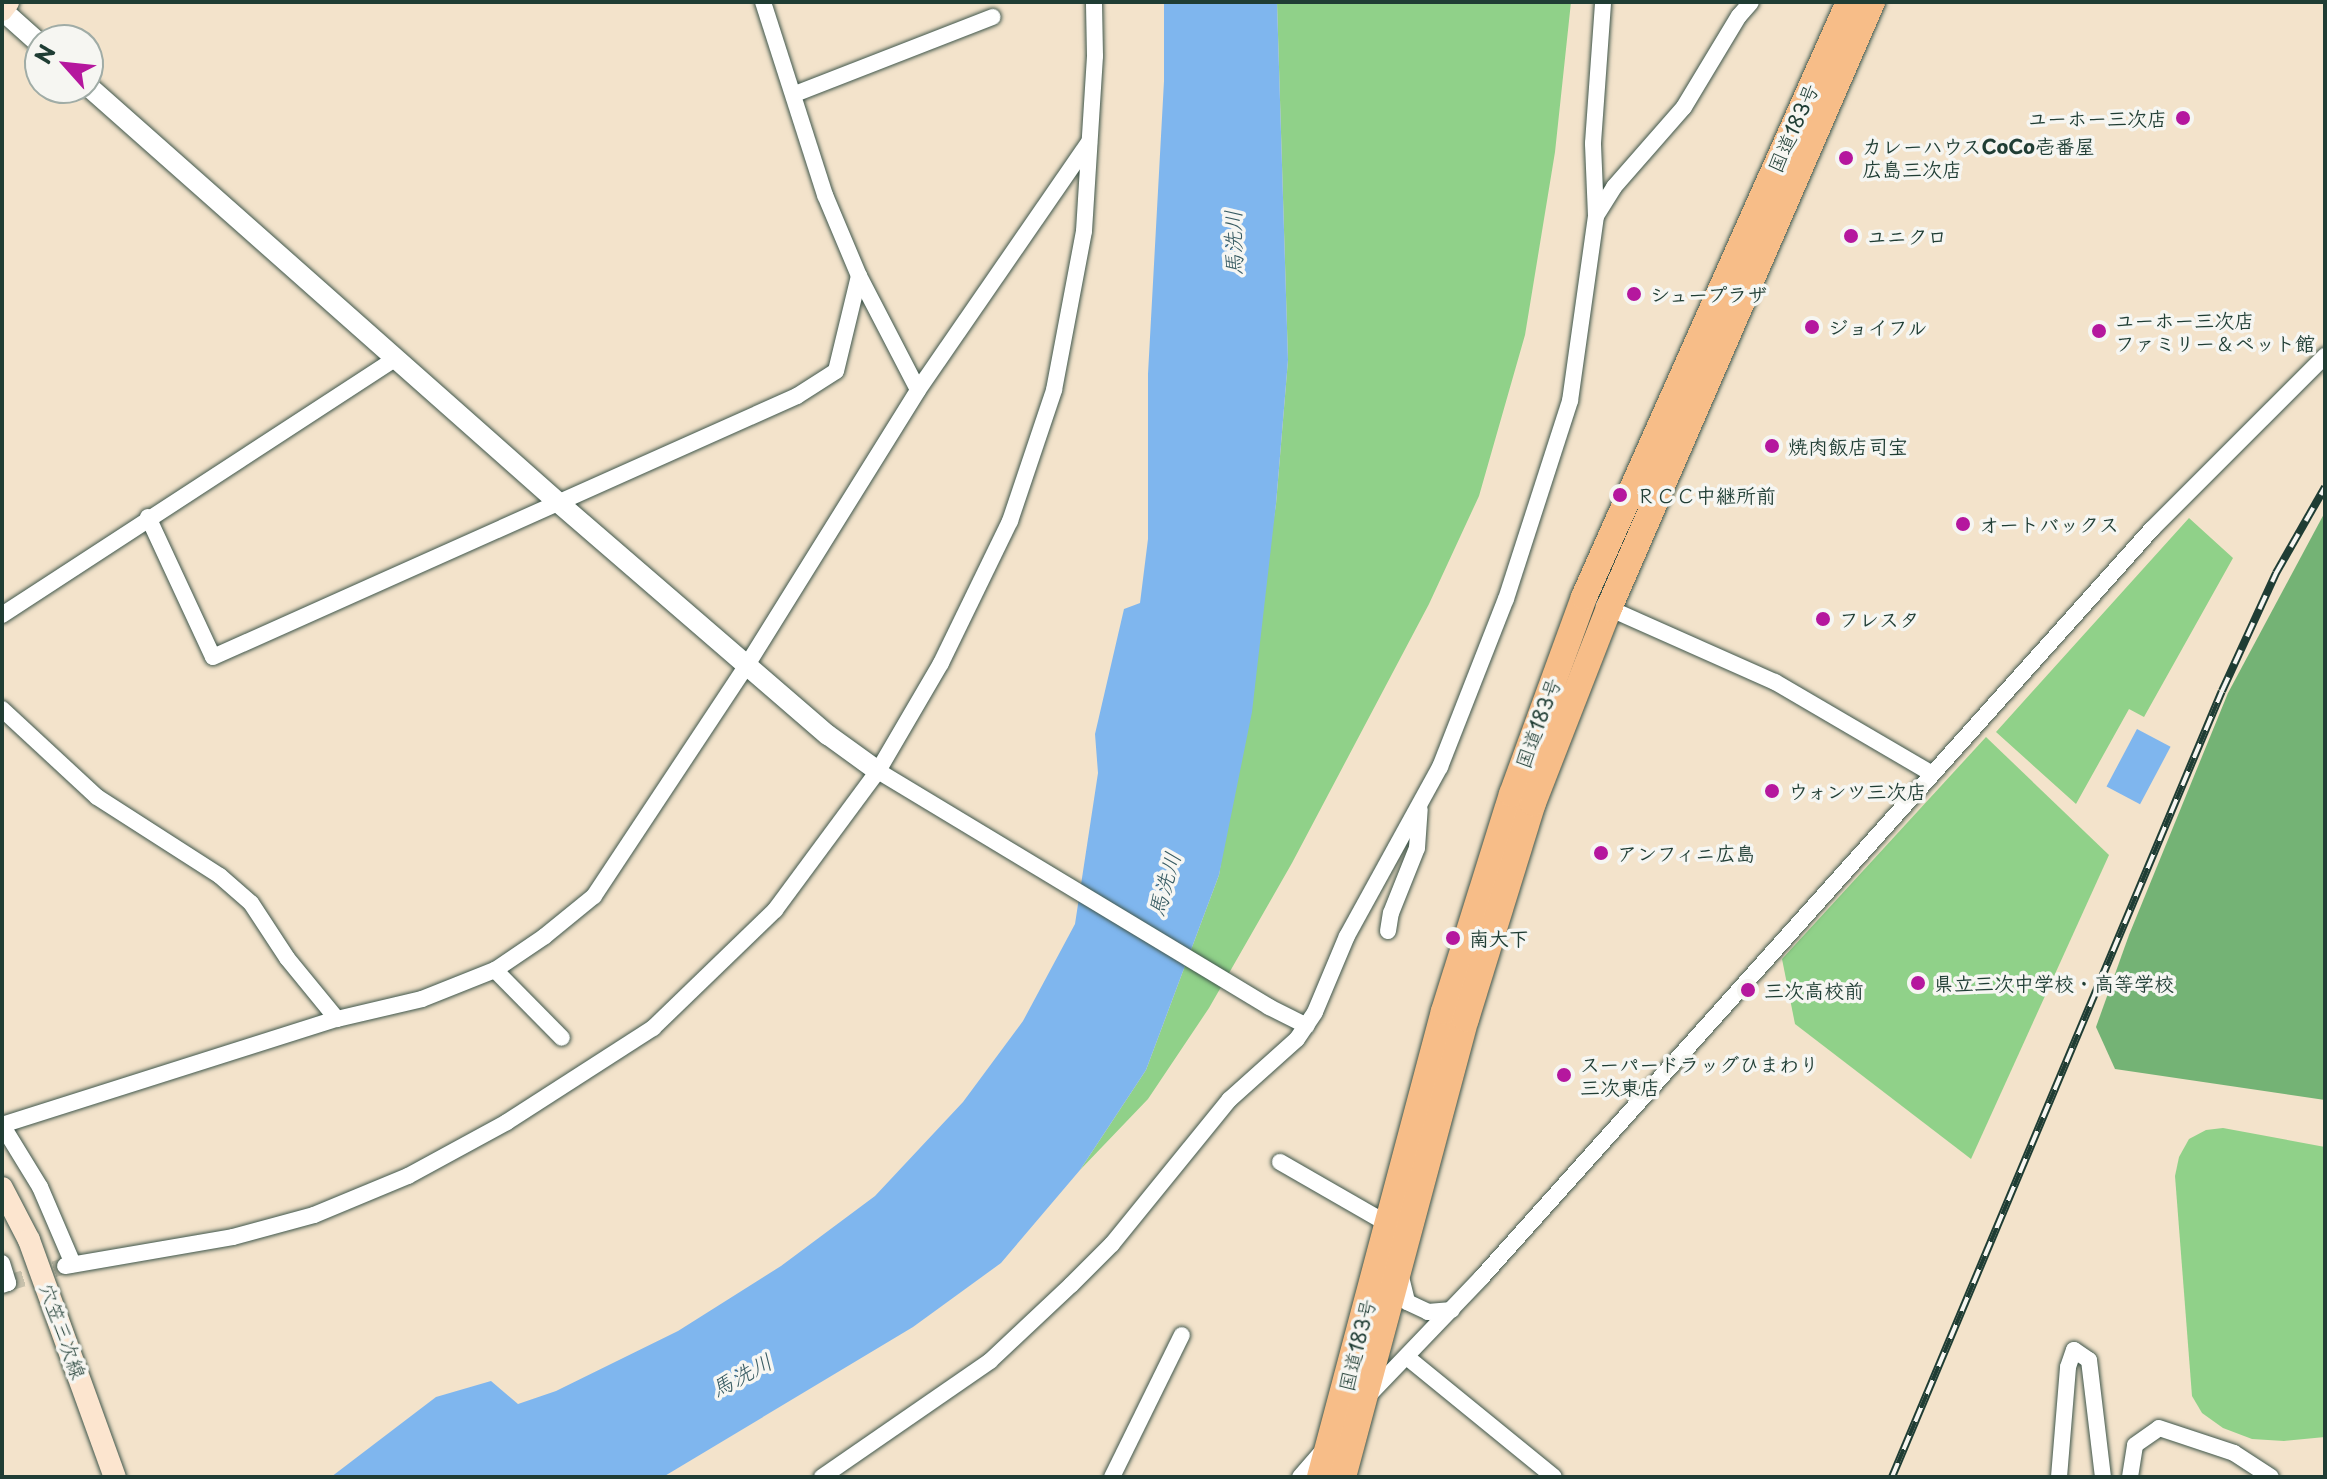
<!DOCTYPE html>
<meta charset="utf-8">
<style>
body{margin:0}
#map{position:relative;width:2327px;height:1479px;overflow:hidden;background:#f3e3cb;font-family:"Playpen Sans","Klee One",sans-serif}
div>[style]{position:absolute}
.green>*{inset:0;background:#90d189}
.forest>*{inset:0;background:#74b375}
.water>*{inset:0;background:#7fb6ee;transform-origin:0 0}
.minor-tunnel>*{height:16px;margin-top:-8px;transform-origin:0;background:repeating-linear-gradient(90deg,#c9c2ad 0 16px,transparent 0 24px)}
.roads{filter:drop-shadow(0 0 2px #3f564b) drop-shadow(0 0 2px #3f564b)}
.minor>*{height:16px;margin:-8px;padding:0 8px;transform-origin:8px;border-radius:8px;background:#fff}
.tertiary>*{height:20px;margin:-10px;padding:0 10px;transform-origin:10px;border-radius:10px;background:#fff}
.secondary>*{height:22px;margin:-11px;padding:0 11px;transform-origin:11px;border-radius:11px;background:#fce5cf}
.trunk>*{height:26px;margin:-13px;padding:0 13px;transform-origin:13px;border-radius:13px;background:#f7bd88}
.rail>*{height:8px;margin-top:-4px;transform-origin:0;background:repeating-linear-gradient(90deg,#f6f6f2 0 15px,#1f3d34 0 30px);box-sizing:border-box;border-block:2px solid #1f3d34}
.dots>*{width:22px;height:22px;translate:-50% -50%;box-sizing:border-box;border:4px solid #f6f6f2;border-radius:50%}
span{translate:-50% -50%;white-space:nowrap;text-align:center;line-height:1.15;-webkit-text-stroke:7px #f6f6f2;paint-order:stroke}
.poi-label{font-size:20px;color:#1f3d34;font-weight:700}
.right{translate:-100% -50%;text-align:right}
.left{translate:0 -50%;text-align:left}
.street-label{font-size:20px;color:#1f3d34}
.water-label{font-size:22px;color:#375b62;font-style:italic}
.frame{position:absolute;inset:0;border:4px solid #1f3d34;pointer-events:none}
.north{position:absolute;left:24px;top:24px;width:80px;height:80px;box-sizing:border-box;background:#f6f6f2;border:2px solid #a0aca6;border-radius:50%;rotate:297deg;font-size:22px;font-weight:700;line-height:32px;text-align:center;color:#1f3d34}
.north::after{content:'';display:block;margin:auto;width:28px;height:36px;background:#b5179e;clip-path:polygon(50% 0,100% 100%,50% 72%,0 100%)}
</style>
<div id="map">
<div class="green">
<i style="clip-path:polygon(1277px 2px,1571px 2px,1555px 152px,1525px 335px,1479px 496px,1429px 604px,1292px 863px,1209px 1008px,1148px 1099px,1080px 1170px,1146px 1070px,1219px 875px,1276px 504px,1288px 360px)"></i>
<i style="clip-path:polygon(2189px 518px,2233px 558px,2144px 717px,2129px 709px,2076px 804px,1996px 732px)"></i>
<i style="clip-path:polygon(1986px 737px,2109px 855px,1971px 1159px,1795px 1024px,1782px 959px)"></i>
<i style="clip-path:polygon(2223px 1128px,2325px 1147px,2325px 1437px,2284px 1441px,2252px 1439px,2223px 1428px,2202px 1413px,2192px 1396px,2175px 1176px,2179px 1157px,2189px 1139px,2206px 1130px)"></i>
</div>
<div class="forest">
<i style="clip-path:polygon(2325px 512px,2325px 1100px,2115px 1069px,2096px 1027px,2129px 935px,2228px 693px)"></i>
</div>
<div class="water">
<i style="clip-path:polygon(1164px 2px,1277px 2px,1288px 360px,1276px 504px,1252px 712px,1219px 875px,1146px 1070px,1080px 1170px,1001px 1263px,913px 1327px,663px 1477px,331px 1477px,436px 1397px,491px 1381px,518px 1404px,556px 1391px,678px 1331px,781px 1266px,875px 1196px,963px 1102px,1023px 1021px,1075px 924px,1098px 773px,1095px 734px,1124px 609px,1140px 603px,1148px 539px,1148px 374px,1164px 81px)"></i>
<i style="left:2137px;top:729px;width:38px;height:65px;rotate:28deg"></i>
</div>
<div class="minor-tunnel">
<i style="left:8px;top:1283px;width:59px;rotate:-16.6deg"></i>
</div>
<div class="roads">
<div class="minor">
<i style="left:763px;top:2px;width:203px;rotate:72.2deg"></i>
<i style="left:825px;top:195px;width:88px;rotate:67.2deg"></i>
<i style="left:859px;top:276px;width:128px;rotate:62.6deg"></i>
<i style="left:795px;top:94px;width:212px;rotate:-21.3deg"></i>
<i style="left:1596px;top:216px;width:34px;rotate:-58deg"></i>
<i style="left:1614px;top:187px;width:106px;rotate:-48.8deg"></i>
<i style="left:1684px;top:107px;width:106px;rotate:-58.9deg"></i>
<i style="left:1739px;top:16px;width:18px;rotate:-49deg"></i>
<i style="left:148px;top:517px;width:154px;rotate:65.1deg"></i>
<i style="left:213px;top:657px;width:640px;rotate:-24.08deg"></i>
<i style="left:797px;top:396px;width:46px;rotate:-32.7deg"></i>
<i style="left:836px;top:371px;width:98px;rotate:-76.4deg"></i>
<i style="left:1604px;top:606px;width:187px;rotate:24deg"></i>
<i style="left:1775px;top:682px;width:181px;rotate:30.3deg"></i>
<i style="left:2px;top:615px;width:470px;rotate:-33.1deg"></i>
<i style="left:2px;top:709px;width:129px;rotate:42.8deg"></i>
<i style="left:97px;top:797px;width:146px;rotate:32.7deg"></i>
<i style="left:220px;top:876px;width:41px;rotate:41.1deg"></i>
<i style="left:251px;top:903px;width:66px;rotate:56.8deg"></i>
<i style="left:287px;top:958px;width:79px;rotate:50.7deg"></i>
<i style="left:878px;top:771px;width:457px;rotate:31.1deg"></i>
<i style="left:1269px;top:1007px;width:42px;rotate:26.6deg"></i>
<i style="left:1388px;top:931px;width:18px;rotate:-81deg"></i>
<i style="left:1391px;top:913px;width:70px;rotate:-68.2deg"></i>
<i style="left:1417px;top:848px;width:39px;rotate:-86deg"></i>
<i style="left:495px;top:970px;width:95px;rotate:45.4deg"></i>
<i style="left:2px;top:1125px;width:351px;rotate:-17.6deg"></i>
<i style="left:337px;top:1019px;width:87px;rotate:-13.2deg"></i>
<i style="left:422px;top:999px;width:79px;rotate:-21.7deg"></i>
<i style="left:495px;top:970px;width:60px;rotate:-34.2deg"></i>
<i style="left:545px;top:936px;width:63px;rotate:-39.2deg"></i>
<i style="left:594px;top:896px;width:277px;rotate:-56.5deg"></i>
<i style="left:747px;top:665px;width:324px;rotate:-58.1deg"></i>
<i style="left:918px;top:390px;width:301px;rotate:-55.4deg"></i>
<i style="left:2px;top:1125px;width:73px;rotate:58.5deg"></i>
<i style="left:40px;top:1187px;width:84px;rotate:66.8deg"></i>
<i style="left:1280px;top:1162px;width:125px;rotate:29.9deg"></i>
<i style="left:2px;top:1263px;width:21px;rotate:73deg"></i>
<i style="left:8px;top:1283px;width:6px;rotate:162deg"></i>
<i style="left:65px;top:1266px;width:170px;rotate:-9.8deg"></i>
<i style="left:233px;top:1237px;width:84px;rotate:-15.2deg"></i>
<i style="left:314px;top:1215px;width:102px;rotate:-22.5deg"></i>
<i style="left:408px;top:1176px;width:113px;rotate:-28.6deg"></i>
<i style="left:507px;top:1122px;width:174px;rotate:-32.8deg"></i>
<i style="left:653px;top:1028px;width:170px;rotate:-44deg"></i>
<i style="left:775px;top:910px;width:173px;rotate:-53.5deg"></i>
<i style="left:878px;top:771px;width:125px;rotate:-59.7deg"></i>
<i style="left:941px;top:663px;width:158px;rotate:-64.1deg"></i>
<i style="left:1010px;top:521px;width:138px;rotate:-71.4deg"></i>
<i style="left:1054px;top:390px;width:162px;rotate:-79.3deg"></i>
<i style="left:1084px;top:231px;width:175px;rotate:-86.4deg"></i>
<i style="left:1095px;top:56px;width:54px;rotate:-91.1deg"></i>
<i style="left:1400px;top:1273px;width:30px;rotate:76deg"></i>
<i style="left:1407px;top:1302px;width:23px;rotate:25deg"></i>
<i style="left:1428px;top:1312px;width:24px;rotate:-5deg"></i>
<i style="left:1408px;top:1358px;width:188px;rotate:39.2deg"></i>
<i style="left:1368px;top:1396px;width:165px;rotate:-46.2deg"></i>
<i style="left:1482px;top:1277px;width:1004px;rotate:-48.15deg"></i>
<i style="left:2152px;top:529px;width:245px;rotate:-45deg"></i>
<i style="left:822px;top:1477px;width:204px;rotate:-34.6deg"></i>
<i style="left:990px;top:1361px;width:111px;rotate:-43.2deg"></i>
<i style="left:1071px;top:1285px;width:58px;rotate:-45deg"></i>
<i style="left:1112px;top:1244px;width:186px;rotate:-50.9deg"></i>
<i style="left:1229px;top:1100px;width:91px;rotate:-41.9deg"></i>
<i style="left:1297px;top:1039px;width:32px;rotate:-56deg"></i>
<i style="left:1315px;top:1012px;width:82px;rotate:-67.2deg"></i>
<i style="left:1347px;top:936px;width:193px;rotate:-61.2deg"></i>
<i style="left:1440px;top:767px;width:180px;rotate:-68.6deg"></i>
<i style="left:1506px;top:599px;width:208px;rotate:-72.1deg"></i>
<i style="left:1570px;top:401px;width:187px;rotate:-82deg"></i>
<i style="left:1596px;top:216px;width:73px;rotate:-92.4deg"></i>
<i style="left:1593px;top:143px;width:141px;rotate:-85.9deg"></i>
<i style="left:1112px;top:1477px;width:158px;rotate:-63.8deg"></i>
<i style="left:1300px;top:1477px;width:35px;rotate:-49deg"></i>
<i style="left:2059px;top:1477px;width:110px;rotate:-85.3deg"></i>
<i style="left:2068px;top:1367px;width:18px;rotate:-71deg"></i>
<i style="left:2074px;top:1350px;width:18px;rotate:34deg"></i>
<i style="left:2089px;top:1360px;width:118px;rotate:83.2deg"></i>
<i style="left:2130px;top:1477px;width:32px;rotate:-81deg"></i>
<i style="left:2135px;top:1445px;width:29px;rotate:-35deg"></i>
<i style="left:2159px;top:1428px;width:79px;rotate:18.4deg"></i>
<i style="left:2234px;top:1453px;width:44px;rotate:33deg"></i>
</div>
<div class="tertiary">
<i style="left:2px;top:10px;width:51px;rotate:41.8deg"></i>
<i style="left:88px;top:86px;width:630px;rotate:41.53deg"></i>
<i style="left:560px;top:504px;width:354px;rotate:40.8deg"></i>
<i style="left:828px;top:735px;width:62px;rotate:35.8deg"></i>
</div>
<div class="secondary">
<i style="left:2px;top:10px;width:10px;rotate:-53deg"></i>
<i style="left:2px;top:1188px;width:59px;rotate:62.6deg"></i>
<i style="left:29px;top:1240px;width:252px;rotate:70.1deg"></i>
</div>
<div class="trunk">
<i style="left:1320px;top:1477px;width:482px;rotate:-75.1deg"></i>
<i style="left:1444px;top:1011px;width:227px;rotate:-72.6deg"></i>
<i style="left:1512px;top:794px;width:210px;rotate:-69.9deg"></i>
<i style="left:1584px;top:597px;width:651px;rotate:-65.99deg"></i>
<i style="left:1343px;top:1477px;width:474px;rotate:-75deg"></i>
<i style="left:1466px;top:1019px;width:226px;rotate:-72.8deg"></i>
<i style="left:1533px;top:803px;width:209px;rotate:-68.7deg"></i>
<i style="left:1609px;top:608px;width:661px;rotate:-66.54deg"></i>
</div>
</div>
<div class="rail">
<i style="left:1892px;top:1477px;width:852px;rotate:-67.23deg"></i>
<i style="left:2222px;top:691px;width:130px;rotate:-65.4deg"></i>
<i style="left:2276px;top:573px;width:99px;rotate:-60.3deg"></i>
</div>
<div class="dots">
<i style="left:2183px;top:118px;background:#b5179e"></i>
<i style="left:1846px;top:158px;background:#b5179e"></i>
<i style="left:1851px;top:236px;background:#b5179e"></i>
<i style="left:1634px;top:294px;background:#b5179e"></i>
<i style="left:1812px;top:327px;background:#b5179e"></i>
<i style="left:2099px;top:331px;background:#b5179e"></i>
<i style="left:1772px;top:446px;background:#b5179e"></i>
<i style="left:1620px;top:495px;background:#b5179e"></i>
<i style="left:1963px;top:524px;background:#b5179e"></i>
<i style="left:1823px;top:619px;background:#b5179e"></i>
<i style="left:1772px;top:791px;background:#b5179e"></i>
<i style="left:1601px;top:853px;background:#b5179e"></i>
<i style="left:1453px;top:938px;background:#b5179e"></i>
<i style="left:1918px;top:983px;background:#b5179e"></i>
<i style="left:1748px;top:990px;background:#b5179e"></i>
<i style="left:1564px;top:1075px;background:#b5179e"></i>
</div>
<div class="poi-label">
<span class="right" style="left:2167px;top:118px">ユーホー三次店</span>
<span class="left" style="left:1862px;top:158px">カレーハウスCoCo壱番屋<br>広島三次店</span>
<span class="left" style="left:1867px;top:236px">ユニクロ</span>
<span class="left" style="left:1650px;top:294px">シュープラザ</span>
<span class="left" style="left:2115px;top:332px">ユーホー三次店<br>ファミリー＆ペット館</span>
<span class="left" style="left:1828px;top:327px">ジョイフル</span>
<span class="left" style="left:1788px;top:446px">焼肉飯店司宝</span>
<span class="left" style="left:1636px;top:495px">ＲＣＣ中継所前</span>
<span class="left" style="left:1979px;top:524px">オートバックス</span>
<span class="left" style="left:1839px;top:619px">フレスタ</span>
<span class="left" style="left:1788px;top:791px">ウォンツ三次店</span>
<span class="left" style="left:1617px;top:853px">アンフィニ広島</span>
<span class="left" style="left:1469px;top:938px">南大下</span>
<span class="left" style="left:1934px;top:983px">県立三次中学校・高等学校</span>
<span class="left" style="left:1764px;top:990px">三次高校前</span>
<span class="left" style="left:1580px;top:1076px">スーパードラッグひまわり<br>三次東店</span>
</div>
<div class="street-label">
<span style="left:1793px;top:128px;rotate:-66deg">国道183号</span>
<span style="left:1538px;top:723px;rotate:-70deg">国道183号</span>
<span style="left:63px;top:1331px;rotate:70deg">穴笠三次線</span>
<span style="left:1357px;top:1345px;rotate:-76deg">国道183号</span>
</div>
<div class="water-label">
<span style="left:1232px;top:243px;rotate:-91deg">馬洗川</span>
<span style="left:1163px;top:884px;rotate:-74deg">馬洗川</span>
<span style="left:741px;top:1374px;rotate:-28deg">馬洗川</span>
</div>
<div class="frame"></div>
<div class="north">N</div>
</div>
